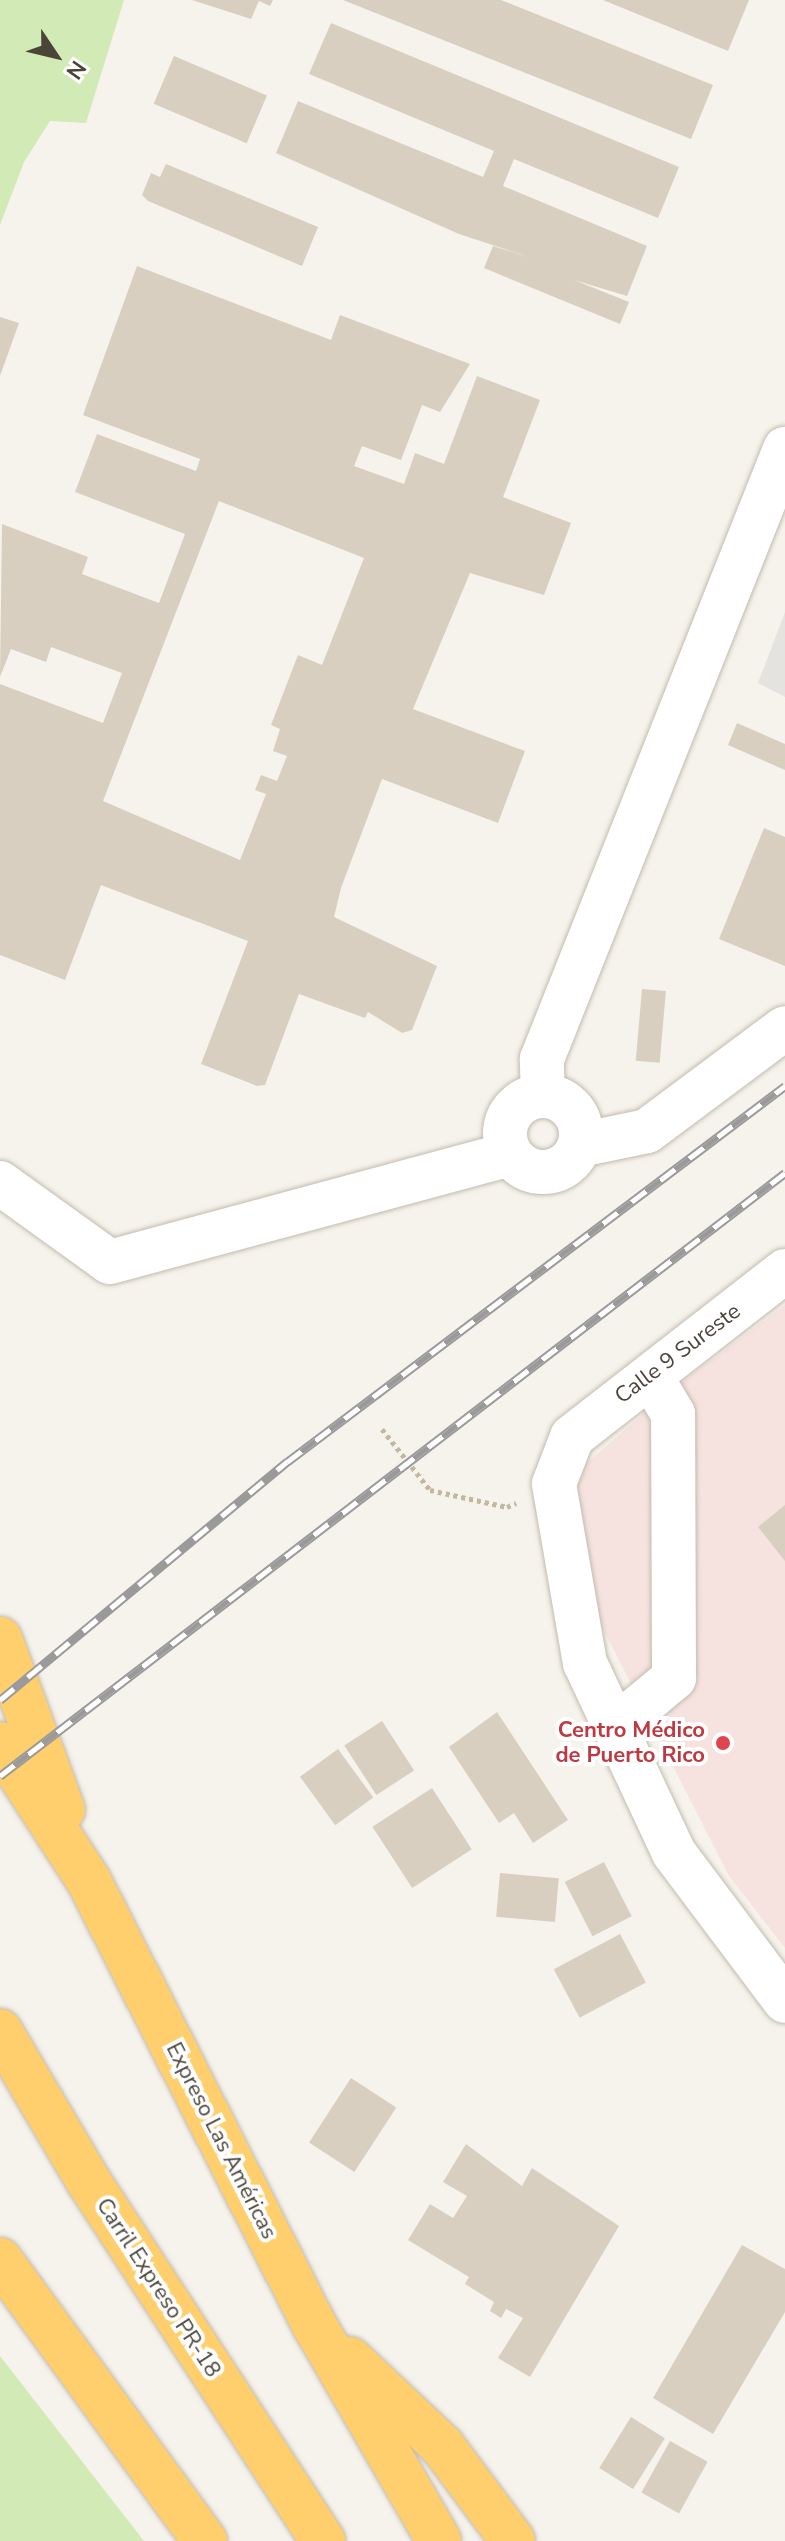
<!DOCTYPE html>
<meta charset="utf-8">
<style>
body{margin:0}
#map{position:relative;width:785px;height:2541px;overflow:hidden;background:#f6f3ec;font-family:"Nunito Sans",sans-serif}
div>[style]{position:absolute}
.medical>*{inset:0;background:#f6e3e0}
.green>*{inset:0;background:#d2eab5}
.parking>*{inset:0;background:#e5e3e0}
.building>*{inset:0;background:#d8cfc1;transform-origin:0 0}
.path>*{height:5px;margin-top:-2.5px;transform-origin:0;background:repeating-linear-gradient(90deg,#c4b79f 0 4px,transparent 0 8px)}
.roads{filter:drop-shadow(0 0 2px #c2bbae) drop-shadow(0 0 2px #c2bbae)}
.minor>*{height:44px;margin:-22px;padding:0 22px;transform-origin:22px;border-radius:22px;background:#fff}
.minor>.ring{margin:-22px;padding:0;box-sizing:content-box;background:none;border:44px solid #fff;border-radius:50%}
.highway>*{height:44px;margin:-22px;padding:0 22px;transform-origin:22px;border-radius:22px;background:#ffcf6e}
.rail>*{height:9px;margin-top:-4.5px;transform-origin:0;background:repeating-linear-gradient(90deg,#fff 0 18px,#9a9a9a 0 36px);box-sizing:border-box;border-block:2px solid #9a9a9a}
.dots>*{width:22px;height:22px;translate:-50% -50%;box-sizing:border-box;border:4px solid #fff;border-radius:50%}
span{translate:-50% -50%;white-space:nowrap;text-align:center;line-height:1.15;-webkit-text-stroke:8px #fff;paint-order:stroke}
.street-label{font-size:22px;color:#4b4439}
.health-label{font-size:22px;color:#be3a42;font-weight:700}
.right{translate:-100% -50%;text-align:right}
.north{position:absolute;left:16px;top:16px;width:80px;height:80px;-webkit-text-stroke:6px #fff;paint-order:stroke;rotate:125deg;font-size:22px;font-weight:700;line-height:32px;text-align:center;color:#4b4439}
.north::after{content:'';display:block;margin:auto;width:28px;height:36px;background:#4b4439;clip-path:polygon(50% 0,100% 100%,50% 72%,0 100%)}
</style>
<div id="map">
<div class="medical">
<i style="clip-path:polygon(785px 1305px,785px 1948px,729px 1876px,594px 1611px,571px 1477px,666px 1394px)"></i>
</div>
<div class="green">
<i style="clip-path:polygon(0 0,124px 0,86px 123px,50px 121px,24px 162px,0 225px)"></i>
<i style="clip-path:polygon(0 2356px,144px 2541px,0 2541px)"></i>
</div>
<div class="parking">
<i style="clip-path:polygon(785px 612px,785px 697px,758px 683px)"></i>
</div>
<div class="building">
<i style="clip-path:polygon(192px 0,273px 0,270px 6px,259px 1px,251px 19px)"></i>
<i style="clip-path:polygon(343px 0,501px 0,713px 85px,691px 139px)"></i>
<i style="clip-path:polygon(603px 0,749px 0,728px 51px)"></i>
<i style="clip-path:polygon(331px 23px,679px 167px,658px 218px,514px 159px,503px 186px,647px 246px,627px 296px,574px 280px,629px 302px,620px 324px,484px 268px,493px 246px,532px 258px,459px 234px,276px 153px,298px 101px,483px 177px,494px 151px,309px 74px)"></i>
<i style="left:174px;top:56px;width:101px;height:52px;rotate:23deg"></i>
<i style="clip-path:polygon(166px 164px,318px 227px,302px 266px,148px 201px,142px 195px,151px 173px,160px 177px)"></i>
<i style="clip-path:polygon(evenodd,137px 266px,331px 340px,340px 315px,470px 364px,440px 412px,422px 405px,401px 460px,362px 446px,354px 466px,404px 484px,415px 453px,444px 464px,477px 376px,540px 400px,503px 497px,571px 523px,544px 595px,470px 573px,413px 709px,525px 751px,498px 823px,382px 779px,341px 888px,334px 917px,437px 966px,412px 1030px,402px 1033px,368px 1012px,365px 1018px,299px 994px,265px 1085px,257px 1086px,201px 1064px,248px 941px,101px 885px,65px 980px,0 955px,0 684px,103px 723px,122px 673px,51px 647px,46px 662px,11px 649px,0 677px,2px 524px,88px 557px,82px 574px,159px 603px,185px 534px,75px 492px,97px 434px,196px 471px,200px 459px,83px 415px,137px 266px,219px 501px,364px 558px,322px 665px,298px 655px,271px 725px,280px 729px,273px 751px,287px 756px,277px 781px,261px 775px,255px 790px,266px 794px,240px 860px,103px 801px,219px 501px)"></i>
<i style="clip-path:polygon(0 317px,19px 323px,0 376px)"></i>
<i style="clip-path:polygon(737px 723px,785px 744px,785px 770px,728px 745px)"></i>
<i style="clip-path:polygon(764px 828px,785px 837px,785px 966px,719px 939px)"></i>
<i style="left:642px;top:989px;width:24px;height:72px;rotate:5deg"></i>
<i style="clip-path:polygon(785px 1505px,785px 1561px,758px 1527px)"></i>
<i style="clip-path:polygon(497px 1712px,568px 1820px,533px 1843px,514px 1813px,499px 1823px,449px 1747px)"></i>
<i style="left:382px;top:1721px;width:59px;height:45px;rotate:57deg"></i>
<i style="left:338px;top:1749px;width:60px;height:47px;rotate:54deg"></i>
<i style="left:432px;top:1788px;width:73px;height:71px;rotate:57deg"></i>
<i style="left:604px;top:1862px;width:61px;height:44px;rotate:63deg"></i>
<i style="left:500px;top:1873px;width:59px;height:44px;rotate:5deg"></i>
<i style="left:620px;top:1934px;width:55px;height:75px;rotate:62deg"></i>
<i style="left:351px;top:2078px;width:54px;height:77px;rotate:33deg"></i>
<i style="clip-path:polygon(466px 2144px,522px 2186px,532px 2168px,619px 2226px,530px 2377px,498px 2358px,523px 2318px,506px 2309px,501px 2318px,490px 2311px,494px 2302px,465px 2284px,469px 2277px,408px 2240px,430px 2204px,453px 2218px,467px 2196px,443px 2182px)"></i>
<i style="clip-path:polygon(742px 2245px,785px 2269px,785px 2312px,713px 2434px,653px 2398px)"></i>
<i style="left:631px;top:2417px;width:40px;height:60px;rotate:32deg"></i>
<i style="left:670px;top:2441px;width:43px;height:59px;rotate:29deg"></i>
</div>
<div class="path">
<i style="left:382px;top:1429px;width:78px;rotate:51.8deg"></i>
<i style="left:430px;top:1490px;width:79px;rotate:12.4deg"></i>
<i style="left:507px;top:1507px;width:10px;rotate:-24deg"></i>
</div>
<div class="roads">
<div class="minor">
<i class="ring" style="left:505px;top:1096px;width:32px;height:32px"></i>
<i style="left:543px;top:1096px;width:37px;rotate:-92deg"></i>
<i style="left:542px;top:1059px;width:657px;rotate:-68.28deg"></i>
<i style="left:580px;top:1145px;width:68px;rotate:-11.8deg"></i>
<i style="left:647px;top:1131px;width:172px;rotate:-36.7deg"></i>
<i style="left:0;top:1183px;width:135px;rotate:35.7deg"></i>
<i style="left:110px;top:1262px;width:414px;rotate:-15.1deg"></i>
<i style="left:785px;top:1271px;width:270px;rotate:142.1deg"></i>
<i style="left:572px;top:1437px;width:50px;rotate:111deg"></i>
<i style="left:554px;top:1484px;width:182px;rotate:80.2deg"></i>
<i style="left:585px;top:1663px;width:210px;rotate:64.9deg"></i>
<i style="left:674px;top:1853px;width:185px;rotate:53.1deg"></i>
<i style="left:615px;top:1727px;width:77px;rotate:-39.7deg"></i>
<i style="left:674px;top:1678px;width:264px;rotate:-90.2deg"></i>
<i style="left:673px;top:1414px;width:43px;rotate:-120.7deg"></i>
</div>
<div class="highway">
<i style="left:0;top:1639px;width:182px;rotate:69.8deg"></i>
<i style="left:0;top:1744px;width:163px;rotate:57deg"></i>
<i style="left:89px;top:1881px;width:499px;rotate:63.1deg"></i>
<i style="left:315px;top:2326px;width:248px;rotate:60deg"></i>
<i style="left:0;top:2031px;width:175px;rotate:59.5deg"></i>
<i style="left:89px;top:2182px;width:429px;rotate:56.9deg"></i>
<i style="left:0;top:2260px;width:348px;rotate:53.9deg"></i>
<i style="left:350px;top:2359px;width:128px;rotate:43.4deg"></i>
<i style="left:443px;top:2447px;width:117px;rotate:53.3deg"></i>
</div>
</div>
<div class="rail">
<i style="left:0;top:1700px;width:373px;rotate:-39.7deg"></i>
<i style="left:287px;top:1462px;width:624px;rotate:-37.05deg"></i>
<i style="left:0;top:1776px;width:990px;rotate:-37.53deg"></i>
</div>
<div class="dots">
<i style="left:723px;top:1743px;background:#e0444e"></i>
</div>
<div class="street-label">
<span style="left:678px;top:1354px;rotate:-37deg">Calle 9 Sureste</span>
<span style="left:221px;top:2141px;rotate:63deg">Expreso Las Américas</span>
<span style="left:158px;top:2288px;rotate:57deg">Carril Expreso PR-18</span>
</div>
<div class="health-label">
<span class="right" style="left:705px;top:1743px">Centro Médico<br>de Puerto Rico</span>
</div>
<div class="north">N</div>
</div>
